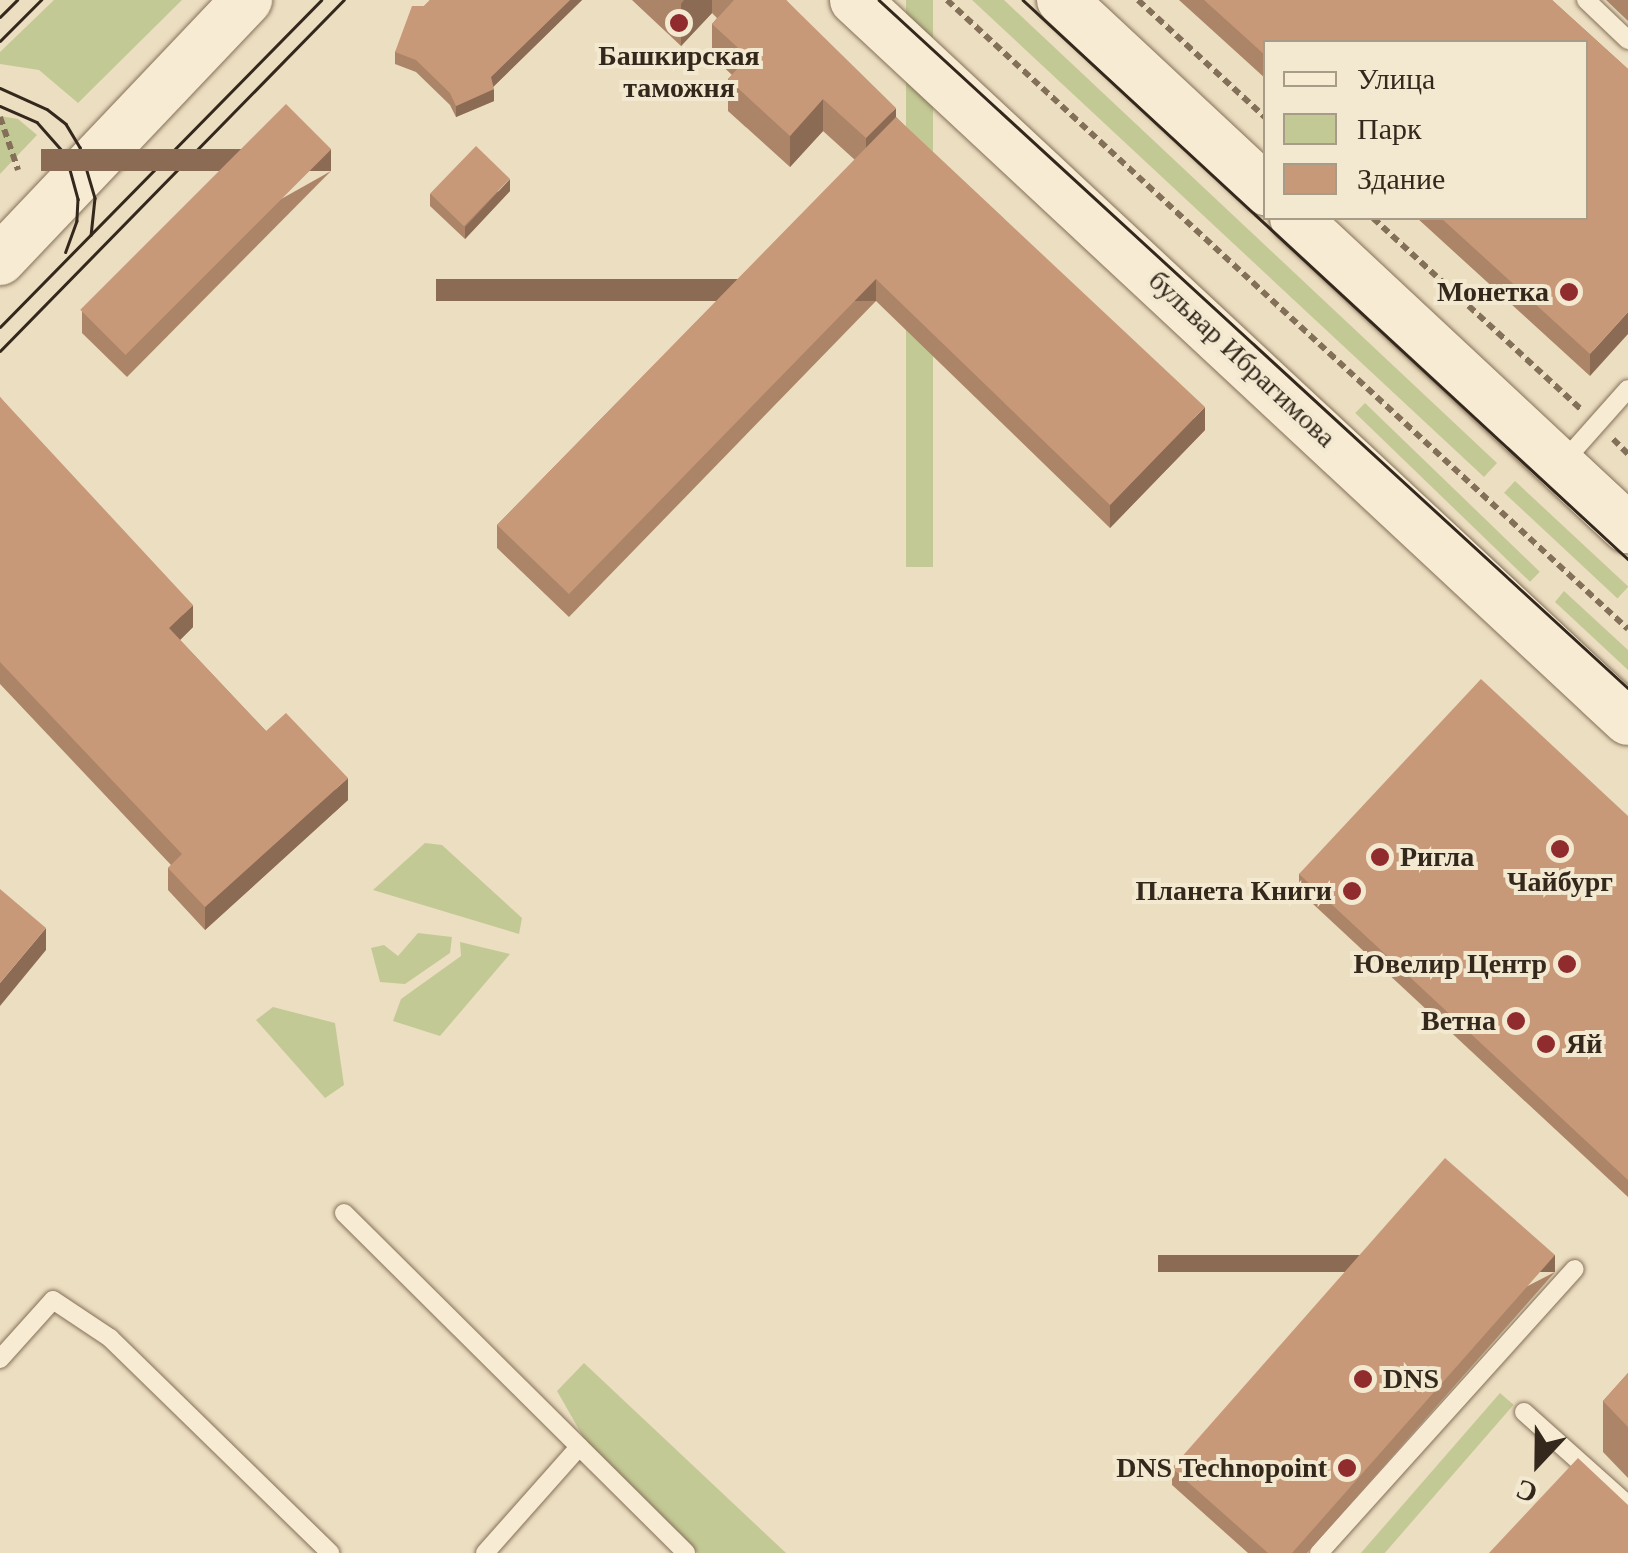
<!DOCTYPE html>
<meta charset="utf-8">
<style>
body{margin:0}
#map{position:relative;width:1628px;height:1553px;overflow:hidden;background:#ecdec1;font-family:"Times New Roman",serif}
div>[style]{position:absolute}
.green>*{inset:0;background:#c3c995;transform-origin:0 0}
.path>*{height:6px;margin-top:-3px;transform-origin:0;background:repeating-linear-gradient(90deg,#847059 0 8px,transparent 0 13px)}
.roads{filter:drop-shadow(0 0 2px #847059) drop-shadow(0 0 2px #847059)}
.service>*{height:18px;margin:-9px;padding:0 9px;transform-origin:9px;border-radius:9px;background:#f7ecd3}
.secondary>*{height:50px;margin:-25px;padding:0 25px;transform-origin:25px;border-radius:25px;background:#f7ecd3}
.tram>*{height:2.5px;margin:-1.25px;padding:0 1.25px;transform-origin:1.25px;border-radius:1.25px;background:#34281d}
.wall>*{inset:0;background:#ac8467}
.shaded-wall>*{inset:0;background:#8c6b54;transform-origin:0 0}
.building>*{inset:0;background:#c89978;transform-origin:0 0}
.dots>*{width:28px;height:28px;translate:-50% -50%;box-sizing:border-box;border:5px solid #f3e9d0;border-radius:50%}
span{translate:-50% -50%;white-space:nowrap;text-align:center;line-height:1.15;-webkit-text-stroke:8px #f3e9d0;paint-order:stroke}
.poi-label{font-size:28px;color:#34281d;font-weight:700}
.right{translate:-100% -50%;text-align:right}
.left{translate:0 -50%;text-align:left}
.street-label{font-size:28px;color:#34281d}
.legend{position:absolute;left:1263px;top:40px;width:325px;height:180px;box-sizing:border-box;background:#f3e9d0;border:2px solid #a79c88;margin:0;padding:12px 18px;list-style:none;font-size:30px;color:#34281d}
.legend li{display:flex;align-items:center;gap:20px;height:50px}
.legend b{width:50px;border:2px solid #a79c88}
.north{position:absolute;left:1488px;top:1413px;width:100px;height:100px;-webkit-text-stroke:8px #f3e9d0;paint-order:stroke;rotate:202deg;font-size:28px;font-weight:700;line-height:40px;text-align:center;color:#34281d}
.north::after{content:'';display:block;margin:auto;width:35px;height:45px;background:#34281d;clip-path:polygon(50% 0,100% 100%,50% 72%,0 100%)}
</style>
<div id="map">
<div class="green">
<i style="clip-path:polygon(54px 0,182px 0,78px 103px,39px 70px,0 64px,0 52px)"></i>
<i style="left:906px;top:0;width:27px;height:567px"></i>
<i style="clip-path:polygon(972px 0,1004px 0,1497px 463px,1484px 477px)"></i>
<i style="clip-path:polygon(0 116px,18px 119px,37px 135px,0 174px)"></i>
<i style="left:1365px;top:403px;width:243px;height:14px;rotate:44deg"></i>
<i style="left:1515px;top:481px;width:155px;height:16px;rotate:43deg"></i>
<i style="clip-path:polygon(1564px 591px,1628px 650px,1628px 670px,1555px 602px)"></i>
<i style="clip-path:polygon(425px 843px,442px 845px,522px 918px,519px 934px,373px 890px)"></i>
<i style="clip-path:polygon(418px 933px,452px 937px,450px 953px,405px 984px,380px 982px,371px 948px,384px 945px,398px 956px)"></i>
<i style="clip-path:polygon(460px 942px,510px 954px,440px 1036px,393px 1021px,401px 999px,461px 956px)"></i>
<i style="clip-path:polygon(273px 1007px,335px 1023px,344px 1085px,325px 1098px,256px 1020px)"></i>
<i style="clip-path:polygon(584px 1363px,786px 1553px,698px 1553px,585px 1440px,557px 1391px)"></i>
<i style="left:1500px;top:1393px;width:18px;height:213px;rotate:41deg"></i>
</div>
<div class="path">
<i style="left:947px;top:0;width:927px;rotate:42.73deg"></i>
<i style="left:1138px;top:0;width:174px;rotate:42.7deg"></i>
<i style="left:0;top:117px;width:56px;rotate:71.2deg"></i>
<i style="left:1373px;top:218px;width:284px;rotate:42.6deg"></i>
<i style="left:1613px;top:439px;width:21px;rotate:45deg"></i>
</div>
<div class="roads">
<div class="service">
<i style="left:1586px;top:0;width:58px;rotate:43.6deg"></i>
<i style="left:1564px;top:461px;width:96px;rotate:-48.4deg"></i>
<i style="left:344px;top:1213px;width:482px;rotate:44.8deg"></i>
<i style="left:0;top:1359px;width:79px;rotate:-48.1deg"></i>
<i style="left:53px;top:1300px;width:69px;rotate:33.7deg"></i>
<i style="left:110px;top:1338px;width:308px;rotate:44.3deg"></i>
<i style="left:1524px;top:1412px;width:140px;rotate:41.8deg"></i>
<i style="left:485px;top:1553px;width:142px;rotate:-48.4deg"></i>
<i style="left:1319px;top:1553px;width:382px;rotate:-48deg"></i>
</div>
<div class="secondary">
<i style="left:855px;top:0;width:1056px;rotate:42.97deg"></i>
<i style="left:1062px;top:0;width:279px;rotate:43deg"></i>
<i style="left:1295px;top:218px;width:455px;rotate:43deg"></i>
<i style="left:0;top:260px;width:359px;rotate:-46.5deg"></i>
</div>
</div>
<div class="tram">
<i style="left:879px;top:0;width:1017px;rotate:42.57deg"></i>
<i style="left:1023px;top:0;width:824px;rotate:42.74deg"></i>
<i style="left:0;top:17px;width:24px;rotate:-45deg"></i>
<i style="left:0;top:41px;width:58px;rotate:-45deg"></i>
<i style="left:0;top:88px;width:51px;rotate:24.1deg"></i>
<i style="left:47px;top:109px;width:24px;rotate:38deg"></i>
<i style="left:66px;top:124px;width:27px;rotate:59deg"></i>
<i style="left:80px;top:147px;width:53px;rotate:73.6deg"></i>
<i style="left:95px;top:198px;width:37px;rotate:96deg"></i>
<i style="left:0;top:106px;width:40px;rotate:23.4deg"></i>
<i style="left:37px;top:122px;width:44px;rotate:48.7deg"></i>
<i style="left:66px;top:155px;width:46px;rotate:74.7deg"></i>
<i style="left:78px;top:199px;width:22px;rotate:93deg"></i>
<i style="left:77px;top:221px;width:33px;rotate:110deg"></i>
<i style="left:0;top:327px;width:458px;rotate:-45.5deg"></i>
<i style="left:0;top:351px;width:491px;rotate:-45.6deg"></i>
</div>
<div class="wall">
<i style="clip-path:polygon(430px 0,582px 0,493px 87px,494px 101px,456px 117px,450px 105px,416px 72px,395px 64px,395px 52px,424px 6px)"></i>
<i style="clip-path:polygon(632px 0,786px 0,896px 117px,1205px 430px,1110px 528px,876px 301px,569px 617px,497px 548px,497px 525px,855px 160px,823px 131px,790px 167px,728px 111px,728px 79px,732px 75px,712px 56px,712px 24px,717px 18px,712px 13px,681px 46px)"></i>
<i style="clip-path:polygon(1179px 0,1552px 0,1628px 69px,1590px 376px,1417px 218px,1586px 218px,1266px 42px,1266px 79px)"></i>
<i style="clip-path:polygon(1606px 0,1628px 0,1628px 21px)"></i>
<i style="clip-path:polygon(331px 171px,127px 377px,82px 333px,82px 311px)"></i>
<i style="clip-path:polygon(510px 191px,465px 239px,430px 206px,430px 194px)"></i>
<i style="clip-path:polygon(0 397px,193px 627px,180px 640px,266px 731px,348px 800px,205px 930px,168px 890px,168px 868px,171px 865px,0 684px)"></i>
<i style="clip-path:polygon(1628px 816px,1628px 1197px,1299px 891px,1299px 874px)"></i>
<i style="clip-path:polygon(1555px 1272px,1307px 1553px,1248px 1553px,1172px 1485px,1172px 1468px)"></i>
<i style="clip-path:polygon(1628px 1373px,1628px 1478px,1603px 1452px,1603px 1401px)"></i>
</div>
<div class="shaded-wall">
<i style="clip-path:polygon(570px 0,582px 0,491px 89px,491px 77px)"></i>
<i style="clip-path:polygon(684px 0,712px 0,712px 13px,681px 46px,681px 4px)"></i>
<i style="clip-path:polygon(494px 89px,494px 101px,456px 117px,456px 106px)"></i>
<i style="clip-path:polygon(823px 99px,823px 131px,790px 167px,790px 136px)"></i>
<i style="clip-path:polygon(896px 108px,896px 140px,866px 170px,866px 138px)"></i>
<i style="left:331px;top:149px;width:22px;height:290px;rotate:90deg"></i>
<i style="clip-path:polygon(510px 179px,510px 191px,465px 239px,465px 227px)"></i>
<i style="left:876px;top:279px;width:22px;height:440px;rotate:90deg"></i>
<i style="clip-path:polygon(1628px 312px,1628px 334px,1590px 376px,1590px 354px)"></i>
<i style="clip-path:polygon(1205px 407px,1205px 430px,1110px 528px,1110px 505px)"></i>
<i style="clip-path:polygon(193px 605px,193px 627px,169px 651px,169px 628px)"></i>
<i style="clip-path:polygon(348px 778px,348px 800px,205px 930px,205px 907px)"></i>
<i style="clip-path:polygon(46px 928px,46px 950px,0 1006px,0 983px)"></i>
<i style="left:1555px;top:1255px;width:17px;height:397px;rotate:90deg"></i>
</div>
<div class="building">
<i style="clip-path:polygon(430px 0,570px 0,491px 77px,494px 89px,456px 106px,450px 93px,416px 60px,395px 52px,412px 6px,424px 6px)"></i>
<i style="clip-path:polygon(734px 0,786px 0,896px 108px,866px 138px,823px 99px,790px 136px,728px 79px,748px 57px,712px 24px)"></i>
<i style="clip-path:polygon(1204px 0,1552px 0,1628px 69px,1628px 312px,1590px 354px,1441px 218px,1586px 218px,1586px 42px,1266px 42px,1266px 56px)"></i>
<i style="left:286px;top:104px;width:64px;height:291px;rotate:45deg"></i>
<i style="clip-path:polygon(896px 117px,1205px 407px,1110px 505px,876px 279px,569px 594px,497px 525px)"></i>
<i style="left:476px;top:146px;width:47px;height:66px;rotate:44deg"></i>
<i style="clip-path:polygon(0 397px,193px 605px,169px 628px,266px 731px,286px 713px,348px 778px,205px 907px,168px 868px,182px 854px,0 662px)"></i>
<i style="clip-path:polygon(1481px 679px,1628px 816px,1628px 1180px,1299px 874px)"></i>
<i style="clip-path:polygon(0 889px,46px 928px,0 983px)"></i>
<i style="clip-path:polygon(1445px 1158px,1555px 1255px,1292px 1553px,1268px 1553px,1172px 1468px)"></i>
<i style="clip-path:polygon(1628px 1373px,1628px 1427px,1603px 1401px)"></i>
<i style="clip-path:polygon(1578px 1458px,1628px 1505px,1628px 1553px,1489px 1553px)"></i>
</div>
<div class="dots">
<i style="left:679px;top:23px;background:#902c2e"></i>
<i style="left:1569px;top:292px;background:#902c2e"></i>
<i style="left:1560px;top:849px;background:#902c2e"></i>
<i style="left:1380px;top:857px;background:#902c2e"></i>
<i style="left:1352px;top:891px;background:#902c2e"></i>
<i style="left:1567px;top:964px;background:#902c2e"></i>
<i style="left:1516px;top:1021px;background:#902c2e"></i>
<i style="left:1546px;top:1044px;background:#902c2e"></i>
<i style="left:1363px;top:1379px;background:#902c2e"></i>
<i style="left:1347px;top:1468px;background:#902c2e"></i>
</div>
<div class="poi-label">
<span style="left:679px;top:72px">Башкирская<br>таможня</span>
<span class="right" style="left:1549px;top:292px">Монетка</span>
<span class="left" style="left:1400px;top:857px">Ригла</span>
<span style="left:1560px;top:882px">Чайбург</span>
<span class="right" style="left:1332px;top:891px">Планета Книги</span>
<span class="right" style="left:1547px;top:964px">Ювелир Центр</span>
<span class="right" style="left:1496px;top:1021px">Ветна</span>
<span class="left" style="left:1566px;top:1044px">Яй</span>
<span class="left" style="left:1383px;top:1379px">DNS</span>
<span class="right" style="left:1327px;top:1468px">DNS Technopoint</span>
</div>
<div class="street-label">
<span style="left:1242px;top:359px;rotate:43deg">бульвар Ибрагимова</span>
</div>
<ul class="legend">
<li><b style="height:12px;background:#f7ecd3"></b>Улица</li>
<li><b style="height:28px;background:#c3c995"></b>Парк</li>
<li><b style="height:28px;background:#c89978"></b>Здание</li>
</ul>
<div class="north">С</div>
</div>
